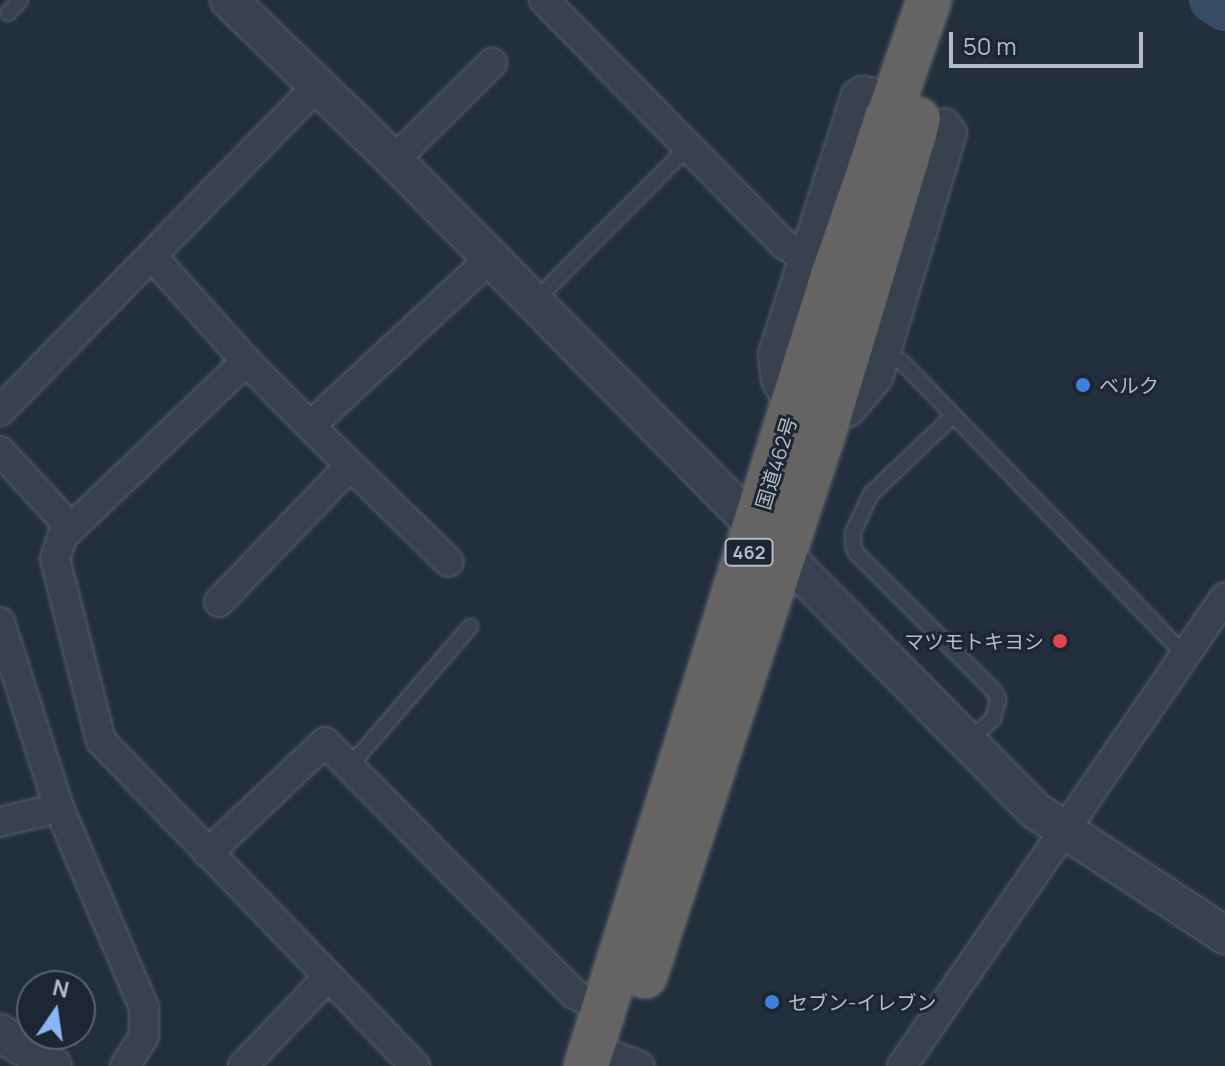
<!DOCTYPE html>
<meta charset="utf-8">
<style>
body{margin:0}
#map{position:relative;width:1225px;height:1066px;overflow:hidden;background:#242f3e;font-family:Manrope,"Noto Sans JP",sans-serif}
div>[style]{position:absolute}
.river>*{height:46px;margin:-23px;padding:0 23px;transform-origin:23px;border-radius:23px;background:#394c67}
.roads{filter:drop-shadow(0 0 2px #565f6c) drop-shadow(0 0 2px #565f6c)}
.service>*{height:14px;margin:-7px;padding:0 7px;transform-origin:7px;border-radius:7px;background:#38414e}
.minor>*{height:28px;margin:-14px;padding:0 14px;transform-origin:14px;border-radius:14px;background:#38414e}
.tertiary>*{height:36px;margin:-18px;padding:0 18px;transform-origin:18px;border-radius:18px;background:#38414e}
.trunk>*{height:44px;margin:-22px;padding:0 22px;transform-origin:22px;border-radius:22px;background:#656462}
.dots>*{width:22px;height:22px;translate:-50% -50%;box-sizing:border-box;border:4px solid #1d2633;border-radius:50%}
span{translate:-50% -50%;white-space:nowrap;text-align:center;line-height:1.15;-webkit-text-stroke:6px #1d2633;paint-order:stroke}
.shield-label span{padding:2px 6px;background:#1d2633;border:2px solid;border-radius:6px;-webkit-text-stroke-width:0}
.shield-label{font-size:18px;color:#b4bcc9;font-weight:700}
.poi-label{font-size:20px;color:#b4bcc9}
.left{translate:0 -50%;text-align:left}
.right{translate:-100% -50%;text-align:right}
.street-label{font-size:20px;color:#b4bcc9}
.north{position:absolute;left:16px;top:970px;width:80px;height:80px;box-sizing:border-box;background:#1d2633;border:2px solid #59626f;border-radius:50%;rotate:13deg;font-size:22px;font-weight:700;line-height:32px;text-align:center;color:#b4bcc9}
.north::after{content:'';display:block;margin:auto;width:28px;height:36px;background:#8ab4f8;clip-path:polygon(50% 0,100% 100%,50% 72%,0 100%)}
.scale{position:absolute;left:949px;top:32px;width:194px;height:36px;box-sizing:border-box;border:4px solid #b4bcc9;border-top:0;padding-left:10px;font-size:24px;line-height:28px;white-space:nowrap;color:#b4bcc9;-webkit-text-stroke:6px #1d2633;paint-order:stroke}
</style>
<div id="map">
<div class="river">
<i style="left:1212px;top:0;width:15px;rotate:32deg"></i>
</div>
<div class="roads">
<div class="service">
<i style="left:8px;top:13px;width:18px;rotate:-47deg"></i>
<i style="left:534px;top:302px;width:218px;rotate:-45.2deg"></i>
<i style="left:885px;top:353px;width:21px;rotate:29deg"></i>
<i style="left:903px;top:363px;width:407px;rotate:46deg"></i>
<i style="left:953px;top:416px;width:113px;rotate:136.4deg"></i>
<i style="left:871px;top:494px;width:42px;rotate:115.3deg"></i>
<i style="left:853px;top:532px;width:12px;rotate:90deg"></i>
<i style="left:853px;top:544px;width:9px;rotate:72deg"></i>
<i style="left:856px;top:553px;width:197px;rotate:45deg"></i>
<i style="left:995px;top:692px;width:9px;rotate:69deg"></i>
<i style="left:998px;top:700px;width:20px;rotate:105deg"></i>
<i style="left:993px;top:719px;width:35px;rotate:139deg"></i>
<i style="left:350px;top:766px;width:184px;rotate:-49.2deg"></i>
</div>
<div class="minor">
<i style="left:544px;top:0;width:344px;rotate:45.5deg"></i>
<i style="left:785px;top:245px;width:21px;rotate:31deg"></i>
<i style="left:394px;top:160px;width:138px;rotate:-44.7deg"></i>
<i style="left:152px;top:256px;width:141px;rotate:48.2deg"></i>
<i style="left:792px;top:409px;width:33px;rotate:-119deg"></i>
<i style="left:776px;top:380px;width:26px;rotate:-97deg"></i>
<i style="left:773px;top:354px;width:272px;rotate:-72.2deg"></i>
<i style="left:856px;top:95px;width:7px;rotate:-34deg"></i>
<i style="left:862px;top:91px;width:8px;rotate:7deg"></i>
<i style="left:0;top:411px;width:453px;rotate:-45.7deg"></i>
<i style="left:828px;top:419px;width:23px;rotate:-20deg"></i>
<i style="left:850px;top:411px;width:43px;rotate:-49.7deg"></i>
<i style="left:878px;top:378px;width:256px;rotate:-73.2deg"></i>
<i style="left:952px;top:133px;width:12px;rotate:-125deg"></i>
<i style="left:310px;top:426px;width:194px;rotate:44.4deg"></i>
<i style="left:0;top:451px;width:105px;rotate:47.3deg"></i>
<i style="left:219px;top:602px;width:189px;rotate:-46.1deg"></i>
<i style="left:0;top:622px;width:195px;rotate:72.4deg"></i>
<i style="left:59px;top:808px;width:216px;rotate:66.9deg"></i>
<i style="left:144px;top:1007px;width:29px;rotate:90deg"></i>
<i style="left:144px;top:1036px;width:36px;rotate:122deg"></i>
<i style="left:0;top:822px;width:61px;rotate:-13.3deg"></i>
<i style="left:208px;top:853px;width:161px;rotate:-43.5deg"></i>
<i style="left:325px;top:742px;width:354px;rotate:45.3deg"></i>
<i style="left:574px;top:994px;width:34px;rotate:28deg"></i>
<i style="left:619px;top:1058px;width:22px;rotate:21deg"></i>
<i style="left:243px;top:1066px;width:123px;rotate:-46.3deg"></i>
<i style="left:415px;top:1066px;width:452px;rotate:-134deg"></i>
<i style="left:101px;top:741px;width:188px;rotate:-104.2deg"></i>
<i style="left:55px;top:559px;width:23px;rotate:-72deg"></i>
<i style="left:62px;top:537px;width:255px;rotate:-43.7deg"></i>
<i style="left:246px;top:361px;width:91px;rotate:45.4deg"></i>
<i style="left:310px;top:426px;width:246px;rotate:-42.9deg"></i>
<i style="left:902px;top:1066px;width:569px;rotate:-55.44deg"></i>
</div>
<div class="tertiary">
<i style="left:229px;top:0;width:230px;rotate:44.1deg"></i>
<i style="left:394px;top:160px;width:914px;rotate:45.4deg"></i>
<i style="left:1036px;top:811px;width:226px;rotate:33.3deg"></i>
<i style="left:0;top:1033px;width:62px;rotate:31.9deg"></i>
</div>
<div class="trunk">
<i style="left:645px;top:976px;width:586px;rotate:-71.81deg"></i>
<i style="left:828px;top:419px;width:313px;rotate:-73.3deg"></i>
<i style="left:586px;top:1066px;width:828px;rotate:-72.64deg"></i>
<i style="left:833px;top:276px;width:292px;rotate:-70.8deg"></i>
</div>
</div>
<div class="dots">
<i style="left:1083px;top:385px;background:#3f7fe0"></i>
<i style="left:1060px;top:641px;background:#e0444e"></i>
<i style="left:772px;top:1002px;background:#3f7fe0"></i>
</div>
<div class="shield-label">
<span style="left:749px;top:552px">462</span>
</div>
<div class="poi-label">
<span class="left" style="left:1099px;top:385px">ベルク</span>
<span class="right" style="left:1044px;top:641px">マツモトキヨシ</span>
<span class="left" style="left:788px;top:1002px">セブン-イレブン</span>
</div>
<div class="street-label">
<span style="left:776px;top:463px;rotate:-73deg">国道462号</span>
</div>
<div class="north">N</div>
<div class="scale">50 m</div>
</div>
